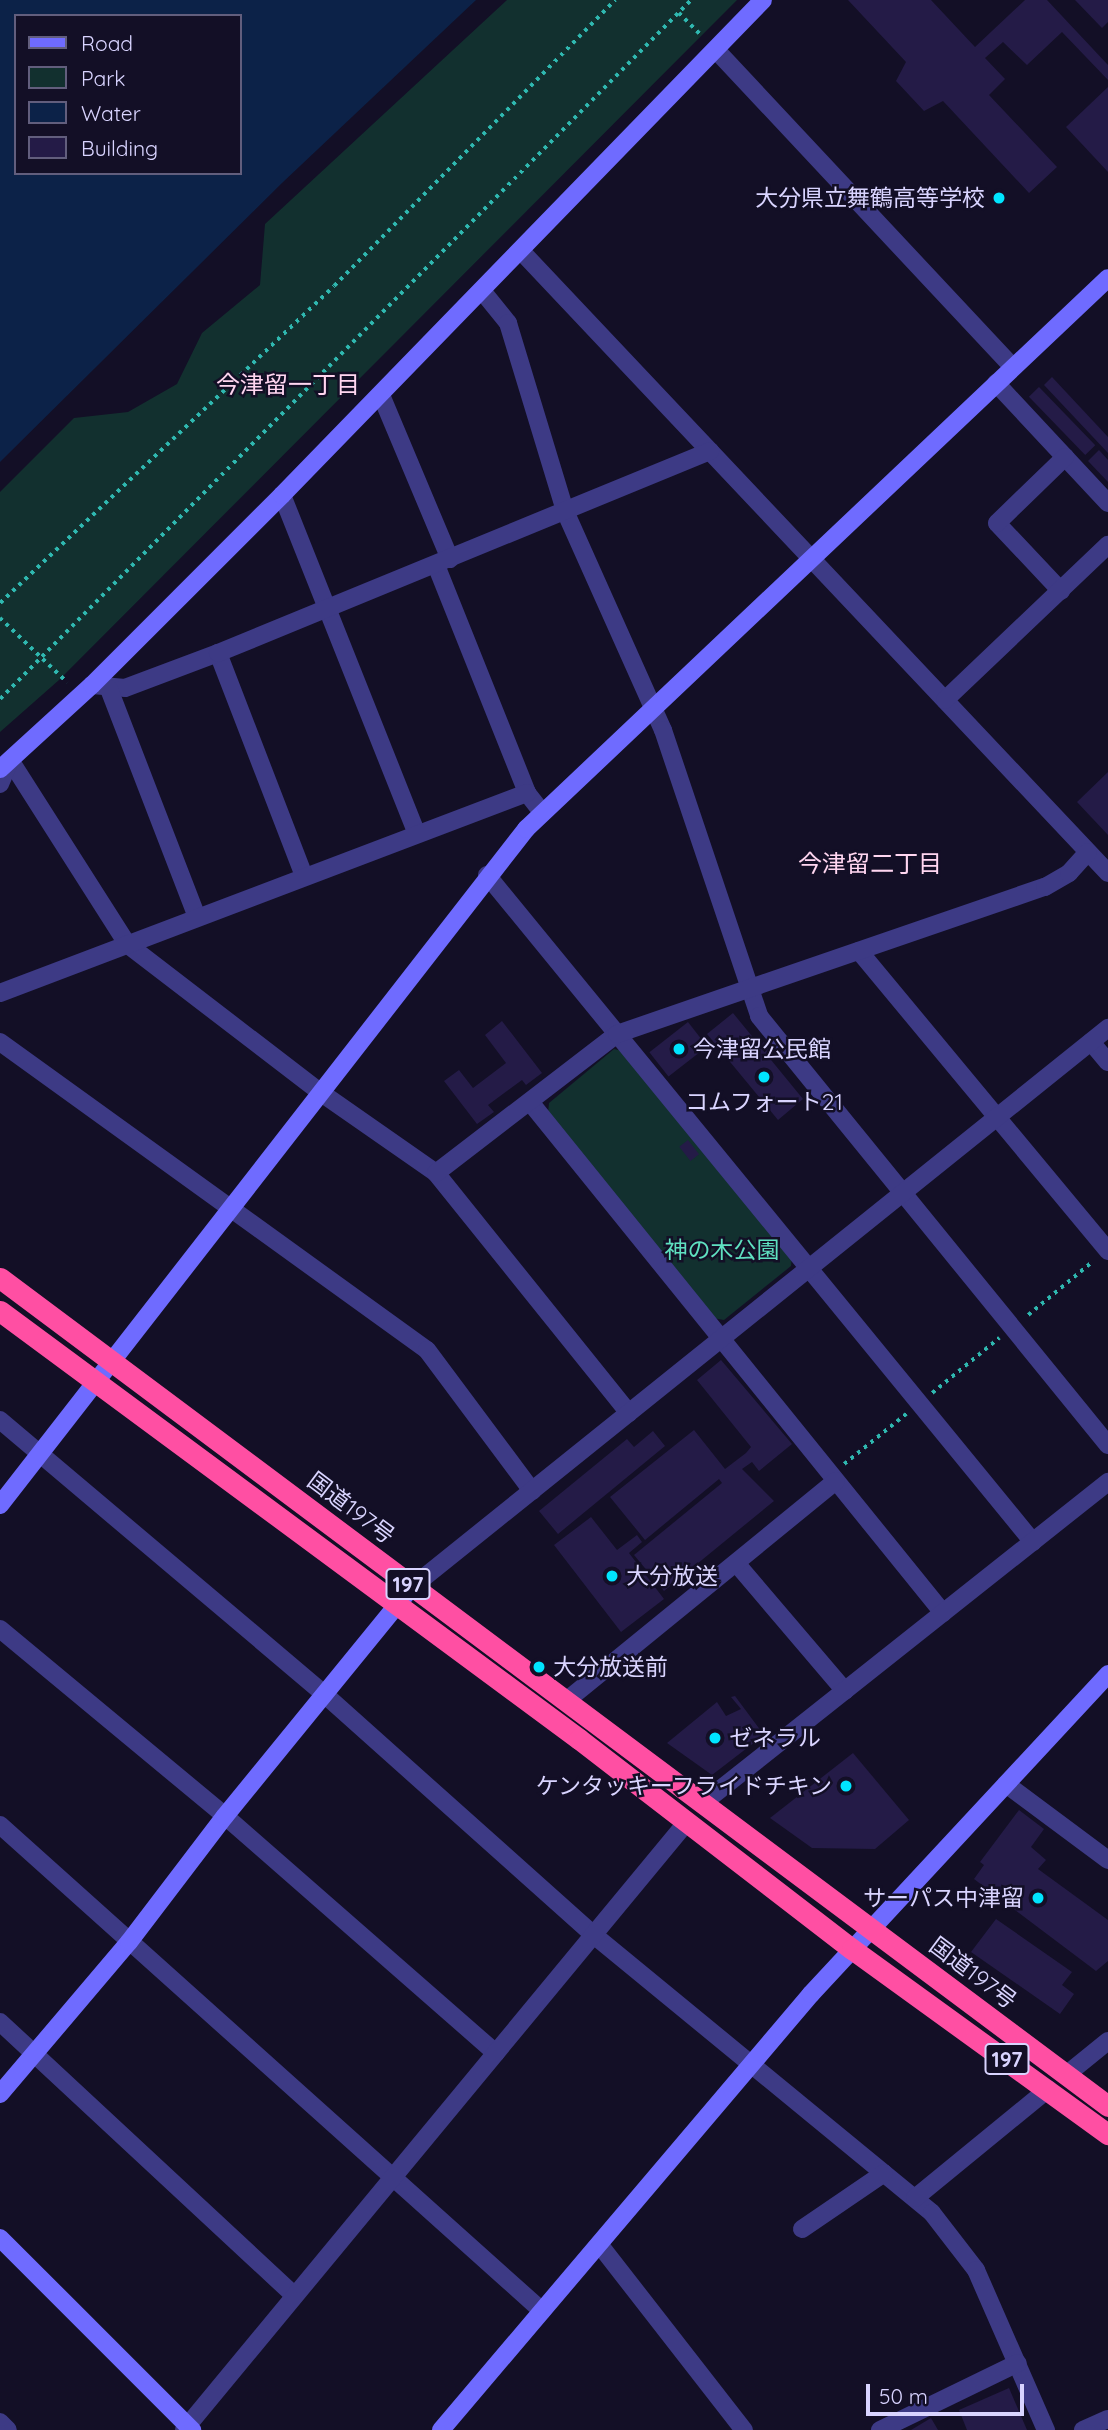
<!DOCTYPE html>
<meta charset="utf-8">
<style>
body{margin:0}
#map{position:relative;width:1108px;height:2430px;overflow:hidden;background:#130f26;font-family:Quicksand,"Noto Sans JP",sans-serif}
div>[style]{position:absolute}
.green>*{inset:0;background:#12302f}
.water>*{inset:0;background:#0c2248}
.building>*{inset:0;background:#241b47;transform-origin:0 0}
.path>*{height:3.5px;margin-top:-1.75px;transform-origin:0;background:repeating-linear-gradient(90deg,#2fb8b0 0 3.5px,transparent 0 8.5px)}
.street>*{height:18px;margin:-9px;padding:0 9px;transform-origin:9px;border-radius:9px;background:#3d3a85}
.secondary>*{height:18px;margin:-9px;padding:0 9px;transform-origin:9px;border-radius:9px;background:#6f6bff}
.highway>*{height:21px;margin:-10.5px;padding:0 10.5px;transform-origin:10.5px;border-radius:10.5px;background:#ff4fa3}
.dots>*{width:19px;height:19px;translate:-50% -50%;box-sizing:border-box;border:4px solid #130f26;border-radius:50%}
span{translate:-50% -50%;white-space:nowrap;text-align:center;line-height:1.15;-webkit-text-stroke:5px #130f26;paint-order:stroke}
.shield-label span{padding:2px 5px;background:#130f26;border:2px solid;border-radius:5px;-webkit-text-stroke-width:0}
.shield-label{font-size:21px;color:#d9d4ff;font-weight:700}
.poi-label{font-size:23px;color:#d9d4ff}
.right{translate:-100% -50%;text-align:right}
.left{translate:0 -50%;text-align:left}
.park-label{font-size:23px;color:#5fe0c0}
.street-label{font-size:23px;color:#d9d4ff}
.neighbourhood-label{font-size:24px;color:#ffd6f0}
.legend{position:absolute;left:14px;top:14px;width:228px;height:161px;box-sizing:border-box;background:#130f26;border:2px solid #625e7d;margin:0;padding:9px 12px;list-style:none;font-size:21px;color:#d9d4ff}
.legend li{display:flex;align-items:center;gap:14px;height:35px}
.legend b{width:35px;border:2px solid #625e7d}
.scale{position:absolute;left:866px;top:2384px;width:158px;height:32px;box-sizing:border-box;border:4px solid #d9d4ff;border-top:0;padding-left:9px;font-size:21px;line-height:24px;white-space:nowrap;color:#d9d4ff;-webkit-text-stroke:5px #130f26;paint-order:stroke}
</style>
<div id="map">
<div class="green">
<i style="clip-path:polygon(507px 0,737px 0,59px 680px,0 732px,0 492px,74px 418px,128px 412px,177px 384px,202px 333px,260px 285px,265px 224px)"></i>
<i style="clip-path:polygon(614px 1049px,623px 1051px,792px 1257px,791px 1266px,724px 1320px,713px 1318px,548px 1113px,549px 1103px)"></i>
</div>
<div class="water">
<i style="clip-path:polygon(evenodd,0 0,476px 0,282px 183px,0 462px,0 0,16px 16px,240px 16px,240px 173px,16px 173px,16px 16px)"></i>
</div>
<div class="building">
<i style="clip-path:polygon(848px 0,931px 0,975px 47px,1025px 0,1047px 0,1108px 65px,1108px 80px,1062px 32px,1027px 65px,1003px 42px,985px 58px,1005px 79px,989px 95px,1057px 167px,1029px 193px,943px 101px,924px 111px,896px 81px,906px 62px)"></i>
<i style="clip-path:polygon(1075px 0,1108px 0,1108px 22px,1102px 28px)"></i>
<i style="clip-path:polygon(1108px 87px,1108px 172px,1066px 127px)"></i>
<i style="clip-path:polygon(1052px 377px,1108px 437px,1108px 453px,1044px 385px)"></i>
<i style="left:1039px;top:387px;width:81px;height:14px;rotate:46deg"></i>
<i style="clip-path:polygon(1099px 450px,1108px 460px,1108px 482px,1088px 461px)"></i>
<i style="clip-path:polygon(1108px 772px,1108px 835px,1077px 802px)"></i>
<i style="clip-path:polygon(733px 1013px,760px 1046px,764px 1042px,772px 1051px,767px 1055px,803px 1099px,778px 1120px,707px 1034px)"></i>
<i style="clip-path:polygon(502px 1021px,542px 1073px,526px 1085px,522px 1080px,488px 1105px,494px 1112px,477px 1124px,444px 1081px,459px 1070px,473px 1088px,506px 1063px,485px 1035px)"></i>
<i style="left:688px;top:1022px;width:31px;height:49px;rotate:52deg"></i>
<i style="left:688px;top:1140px;width:18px;height:11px;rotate:52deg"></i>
<i style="clip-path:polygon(721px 1360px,792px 1444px,759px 1471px,752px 1462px,742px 1469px,774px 1501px,664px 1591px,634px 1555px,722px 1483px,719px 1479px,645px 1540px,610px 1497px,694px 1430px,725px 1469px,746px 1453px,751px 1447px,697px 1380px)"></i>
<i style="clip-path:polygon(653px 1431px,665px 1446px,558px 1534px,539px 1511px,627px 1439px,634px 1447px)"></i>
<i style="clip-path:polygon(591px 1517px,617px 1550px,637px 1535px,642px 1542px,629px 1553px,664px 1599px,621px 1632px,554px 1545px)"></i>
<i style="clip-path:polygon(735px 1696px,764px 1735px,712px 1775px,667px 1743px,717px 1702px,726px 1716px,741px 1709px,731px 1697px)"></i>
<i style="clip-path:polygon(853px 1753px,909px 1820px,875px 1849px,812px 1848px,770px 1818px)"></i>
<i style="clip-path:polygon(1019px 1810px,1044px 1829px,1031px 1847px,1046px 1860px,1038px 1869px,1108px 1920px,1108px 1961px,1096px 1971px,974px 1879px,984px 1865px,980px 1862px)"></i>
<i style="clip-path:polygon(996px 1919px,1072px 1972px,1062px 1985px,1074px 1994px,1060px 2014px,971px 1952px)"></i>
<i style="clip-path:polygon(1009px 2388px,1027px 2430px,967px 2430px,959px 2410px)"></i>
<i style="clip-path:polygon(931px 2418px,938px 2430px,911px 2430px)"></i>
</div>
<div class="path">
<i style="left:679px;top:13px;width:33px;rotate:45deg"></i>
<i style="left:0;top:603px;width:460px;rotate:-43.5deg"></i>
<i style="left:334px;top:286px;width:401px;rotate:-45.5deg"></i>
<i style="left:0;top:618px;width:93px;rotate:43.7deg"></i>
<i style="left:0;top:699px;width:983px;rotate:-45.33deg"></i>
<i style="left:1028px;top:1315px;width:83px;rotate:-39.6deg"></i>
<i style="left:932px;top:1393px;width:87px;rotate:-39.4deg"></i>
<i style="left:844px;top:1464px;width:80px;rotate:-38.9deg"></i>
</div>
<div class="street">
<i style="left:716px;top:50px;width:434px;rotate:46.9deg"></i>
<i style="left:522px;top:252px;width:854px;rotate:46.66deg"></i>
<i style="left:483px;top:292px;width:40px;rotate:51deg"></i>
<i style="left:508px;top:323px;width:196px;rotate:73.1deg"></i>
<i style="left:565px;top:511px;width:240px;rotate:65.9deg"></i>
<i style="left:663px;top:730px;width:302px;rotate:71.4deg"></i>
<i style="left:759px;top:1016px;width:553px;rotate:50.87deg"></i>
<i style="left:996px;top:383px;width:164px;rotate:47deg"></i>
<i style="left:381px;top:395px;width:178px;rotate:67.2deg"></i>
<i style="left:282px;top:495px;width:363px;rotate:68.3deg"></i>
<i style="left:436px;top:565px;width:245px;rotate:68.2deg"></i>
<i style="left:527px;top:793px;width:24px;rotate:52deg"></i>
<i style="left:1061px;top:591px;width:93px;rotate:-133.3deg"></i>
<i style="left:997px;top:523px;width:95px;rotate:-44.1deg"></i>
<i style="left:218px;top:653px;width:239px;rotate:68.9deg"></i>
<i style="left:92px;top:685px;width:33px;rotate:5deg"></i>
<i style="left:125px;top:688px;width:99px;rotate:-20.6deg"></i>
<i style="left:218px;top:653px;width:532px;rotate:-22.32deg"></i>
<i style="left:109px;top:689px;width:244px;rotate:68.9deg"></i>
<i style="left:945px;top:700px;width:225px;rotate:-43.6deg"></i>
<i style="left:10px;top:760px;width:218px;rotate:57.5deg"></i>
<i style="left:127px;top:944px;width:243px;rotate:37.5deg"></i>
<i style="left:320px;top:1092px;width:141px;rotate:34.9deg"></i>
<i style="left:436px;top:1173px;width:308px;rotate:51.2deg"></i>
<i style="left:0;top:784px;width:26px;rotate:-67deg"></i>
<i style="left:487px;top:875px;width:862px;rotate:50.7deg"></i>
<i style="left:859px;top:951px;width:390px;rotate:50.3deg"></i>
<i style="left:0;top:993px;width:564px;rotate:-20.78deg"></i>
<i style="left:0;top:1042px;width:526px;rotate:35.8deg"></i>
<i style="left:427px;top:1350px;width:176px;rotate:53.3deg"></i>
<i style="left:1091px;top:1042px;width:26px;rotate:50deg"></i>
<i style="left:530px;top:1102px;width:657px;rotate:51.05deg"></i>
<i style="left:436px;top:1173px;width:228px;rotate:-37.5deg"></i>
<i style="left:617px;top:1034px;width:453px;rotate:-19deg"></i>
<i style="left:1045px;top:887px;width:28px;rotate:-30deg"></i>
<i style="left:1069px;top:873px;width:28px;rotate:-48deg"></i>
<i style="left:0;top:1420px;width:423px;rotate:40.2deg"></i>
<i style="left:323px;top:1693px;width:365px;rotate:41.8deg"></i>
<i style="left:595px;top:1936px;width:436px;rotate:39.4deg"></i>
<i style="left:932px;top:2213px;width:72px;rotate:52.3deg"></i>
<i style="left:976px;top:2270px;width:175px;rotate:66.4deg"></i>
<i style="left:736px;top:1563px;width:168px;rotate:49.6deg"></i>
<i style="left:412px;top:1587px;width:893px;rotate:-38.77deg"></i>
<i style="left:0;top:1629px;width:293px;rotate:39.7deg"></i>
<i style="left:225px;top:1816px;width:360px;rotate:41.2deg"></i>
<i style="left:566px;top:1701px;width:348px;rotate:-39.2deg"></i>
<i style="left:1006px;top:1784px;width:127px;rotate:36.7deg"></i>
<i style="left:703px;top:1803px;width:517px;rotate:-38.4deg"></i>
<i style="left:0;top:1825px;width:728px;rotate:41.88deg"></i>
<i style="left:0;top:2022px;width:401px;rotate:42.9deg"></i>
<i style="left:1066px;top:2075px;width:54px;rotate:-39deg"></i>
<i style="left:915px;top:2198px;width:172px;rotate:-39.3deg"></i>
<i style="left:802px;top:2229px;width:99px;rotate:-34.3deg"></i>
<i style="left:599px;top:2244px;width:236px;rotate:52.1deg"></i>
<i style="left:0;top:2422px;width:11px;rotate:45deg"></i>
<i style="left:184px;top:2430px;width:788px;rotate:-50.41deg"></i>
<i style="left:880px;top:2430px;width:153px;rotate:-25.9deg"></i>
<i style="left:1083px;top:2430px;width:27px;rotate:-24deg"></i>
</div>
<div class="secondary">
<i style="left:0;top:769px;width:125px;rotate:-42.4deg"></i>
<i style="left:92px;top:685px;width:269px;rotate:-45deg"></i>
<i style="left:282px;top:495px;width:690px;rotate:-45.82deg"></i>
<i style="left:0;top:1505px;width:857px;rotate:-52.11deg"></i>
<i style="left:526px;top:829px;width:801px;rotate:-43.43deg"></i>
<i style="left:0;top:2094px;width:199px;rotate:-49.7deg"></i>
<i style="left:129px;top:1942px;width:158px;rotate:-52.7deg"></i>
<i style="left:225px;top:1816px;width:286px;rotate:-50.8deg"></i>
<i style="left:0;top:2238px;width:272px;rotate:45deg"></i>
<i style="left:441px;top:2430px;width:572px;rotate:-49.68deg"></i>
<i style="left:811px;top:1994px;width:437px;rotate:-47.1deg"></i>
</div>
<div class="highway">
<i style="left:0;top:1278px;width:1383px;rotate:36.77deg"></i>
<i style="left:0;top:1311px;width:720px;rotate:36.47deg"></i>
<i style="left:579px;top:1739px;width:344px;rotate:37.6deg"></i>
<i style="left:852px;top:1949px;width:316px;rotate:35.9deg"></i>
</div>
<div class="dots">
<i style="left:999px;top:198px;background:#00e5ff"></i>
<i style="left:679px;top:1049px;background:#00e5ff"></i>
<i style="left:764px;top:1077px;background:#00e5ff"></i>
<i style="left:612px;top:1576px;background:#00e5ff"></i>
<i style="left:539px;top:1667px;background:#00e5ff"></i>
<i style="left:715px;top:1738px;background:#00e5ff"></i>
<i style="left:846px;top:1786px;background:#00e5ff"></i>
<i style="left:1038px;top:1898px;background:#00e5ff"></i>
</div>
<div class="shield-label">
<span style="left:408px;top:1584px">197</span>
<span style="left:1007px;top:2059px">197</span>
</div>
<div class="poi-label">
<span class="right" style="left:985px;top:198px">大分県立舞鶴高等学校</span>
<span class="left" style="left:693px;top:1049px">今津留公民館</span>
<span style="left:764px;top:1102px">コムフォート21</span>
<span class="left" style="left:626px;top:1576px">大分放送</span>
<span class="left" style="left:553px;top:1667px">大分放送前</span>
<span class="left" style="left:729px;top:1738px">ゼネラル</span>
<span class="right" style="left:832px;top:1786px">ケンタッキーフライドチキン</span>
<span class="right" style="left:1024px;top:1898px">サーパス中津留</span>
</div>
<div class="park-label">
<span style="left:722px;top:1250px">神の木公園</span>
</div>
<div class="street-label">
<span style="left:351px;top:1508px;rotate:37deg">国道197号</span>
<span style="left:973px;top:1973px;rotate:37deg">国道197号</span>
</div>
<div class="neighbourhood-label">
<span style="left:288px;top:385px">今津留一丁目</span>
<span style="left:870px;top:864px">今津留二丁目</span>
</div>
<ul class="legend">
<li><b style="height:9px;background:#6f6bff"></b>Road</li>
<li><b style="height:19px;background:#12302f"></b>Park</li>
<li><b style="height:19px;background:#0c2248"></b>Water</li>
<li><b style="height:19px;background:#241b47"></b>Building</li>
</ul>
<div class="scale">50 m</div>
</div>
